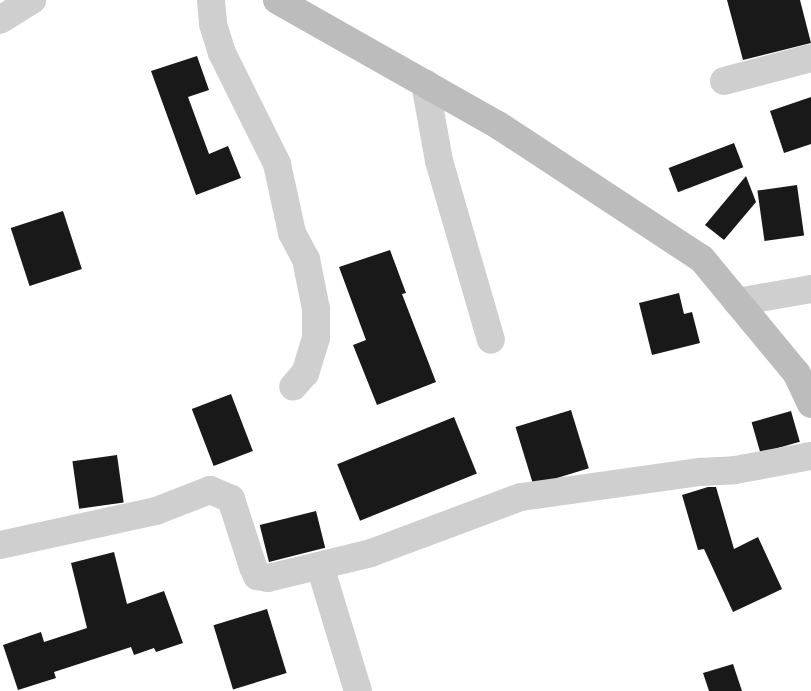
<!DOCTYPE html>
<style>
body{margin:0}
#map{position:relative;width:811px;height:691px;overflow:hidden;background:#fff;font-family:"Sofia Sans Condensed",sans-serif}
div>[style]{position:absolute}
.building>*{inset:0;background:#191919;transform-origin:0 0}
.street>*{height:28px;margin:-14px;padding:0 14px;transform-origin:14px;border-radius:14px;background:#cfcfcf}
.secondary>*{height:28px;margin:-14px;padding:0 14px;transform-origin:14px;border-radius:14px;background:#bcbcbc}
span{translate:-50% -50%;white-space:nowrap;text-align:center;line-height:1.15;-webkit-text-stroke:5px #fff;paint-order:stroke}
</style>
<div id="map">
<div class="building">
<i style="clip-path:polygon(727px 0,800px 0,811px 43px,743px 60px)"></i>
<i style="clip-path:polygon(197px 56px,209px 90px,188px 97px,209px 154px,228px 146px,241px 178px,196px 195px,151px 71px)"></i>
<i style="clip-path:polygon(811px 97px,811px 144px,784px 153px,770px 111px)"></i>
<i style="left:734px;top:143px;width:26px;height:70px;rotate:69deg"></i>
<i style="clip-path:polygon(746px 176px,756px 202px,724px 240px,705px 225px)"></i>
<i style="left:797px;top:185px;width:51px;height:40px;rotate:82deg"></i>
<i style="left:63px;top:211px;width:61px;height:55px;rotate:72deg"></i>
<i style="clip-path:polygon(390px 250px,406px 293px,402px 294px,436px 382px,377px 405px,353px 345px,366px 340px,339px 267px)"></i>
<i style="clip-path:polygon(679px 293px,684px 314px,692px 312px,700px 343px,652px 355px,639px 303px)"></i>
<i style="left:231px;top:394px;width:61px;height:42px;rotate:69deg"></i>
<i style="left:571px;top:410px;width:61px;height:58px;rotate:73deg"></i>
<i style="left:791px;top:411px;width:32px;height:41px;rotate:74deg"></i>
<i style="left:454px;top:417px;width:61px;height:126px;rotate:68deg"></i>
<i style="left:117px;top:455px;width:48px;height:45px;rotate:82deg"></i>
<i style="clip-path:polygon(708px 487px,716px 487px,734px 549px,758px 537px,782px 589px,733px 612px,704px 549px,698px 550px,682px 495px)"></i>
<i style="left:316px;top:511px;width:38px;height:58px;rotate:76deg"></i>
<i style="clip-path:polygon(114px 552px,127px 604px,164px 591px,183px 643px,156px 652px,154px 648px,134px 655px,131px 647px,54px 672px,56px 678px,18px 690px,3px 645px,41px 632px,44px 642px,87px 628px,71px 563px)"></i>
<i style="left:267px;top:609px;width:67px;height:56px;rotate:73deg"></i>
<i style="clip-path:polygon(733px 664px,742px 691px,709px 691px,703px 673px)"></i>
</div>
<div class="street">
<i style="left:211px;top:0;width:24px;rotate:85deg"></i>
<i style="left:213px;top:24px;width:30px;rotate:73deg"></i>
<i style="left:222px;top:53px;width:124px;rotate:63.6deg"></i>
<i style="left:277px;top:164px;width:71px;rotate:77.7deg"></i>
<i style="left:292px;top:233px;width:30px;rotate:62deg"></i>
<i style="left:306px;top:259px;width:51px;rotate:78.7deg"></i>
<i style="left:316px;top:309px;width:29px;rotate:90deg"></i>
<i style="left:316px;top:338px;width:37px;rotate:107deg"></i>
<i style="left:305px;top:373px;width:18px;rotate:131deg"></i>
<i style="left:0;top:20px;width:38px;rotate:-32deg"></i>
<i style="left:724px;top:81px;width:90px;rotate:-14.8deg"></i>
<i style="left:425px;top:83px;width:79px;rotate:79.8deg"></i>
<i style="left:439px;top:161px;width:186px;rotate:73.8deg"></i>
<i style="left:737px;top:302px;width:75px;rotate:-10deg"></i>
<i style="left:0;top:545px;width:160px;rotate:-12.3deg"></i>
<i style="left:156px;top:511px;width:58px;rotate:-21.3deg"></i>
<i style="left:210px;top:490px;width:23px;rotate:23deg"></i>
<i style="left:231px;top:499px;width:71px;rotate:72.1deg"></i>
<i style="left:253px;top:567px;width:10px;rotate:66deg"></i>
<i style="left:257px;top:576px;width:11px;rotate:10deg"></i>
<i style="left:268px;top:578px;width:106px;rotate:-13.6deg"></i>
<i style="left:371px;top:553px;width:160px;rotate:-20.5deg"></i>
<i style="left:521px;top:497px;width:181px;rotate:-8deg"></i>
<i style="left:700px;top:472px;width:35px;rotate:-3deg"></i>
<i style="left:735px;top:470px;width:77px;rotate:-10.4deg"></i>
<i style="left:320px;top:566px;width:131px;rotate:73.1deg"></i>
</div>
<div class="secondary">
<i style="left:277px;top:0;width:254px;rotate:29.5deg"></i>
<i style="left:498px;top:125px;width:244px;rotate:33.3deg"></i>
<i style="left:702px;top:259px;width:149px;rotate:50.4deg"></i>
<i style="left:797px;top:374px;width:33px;rotate:65deg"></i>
</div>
</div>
